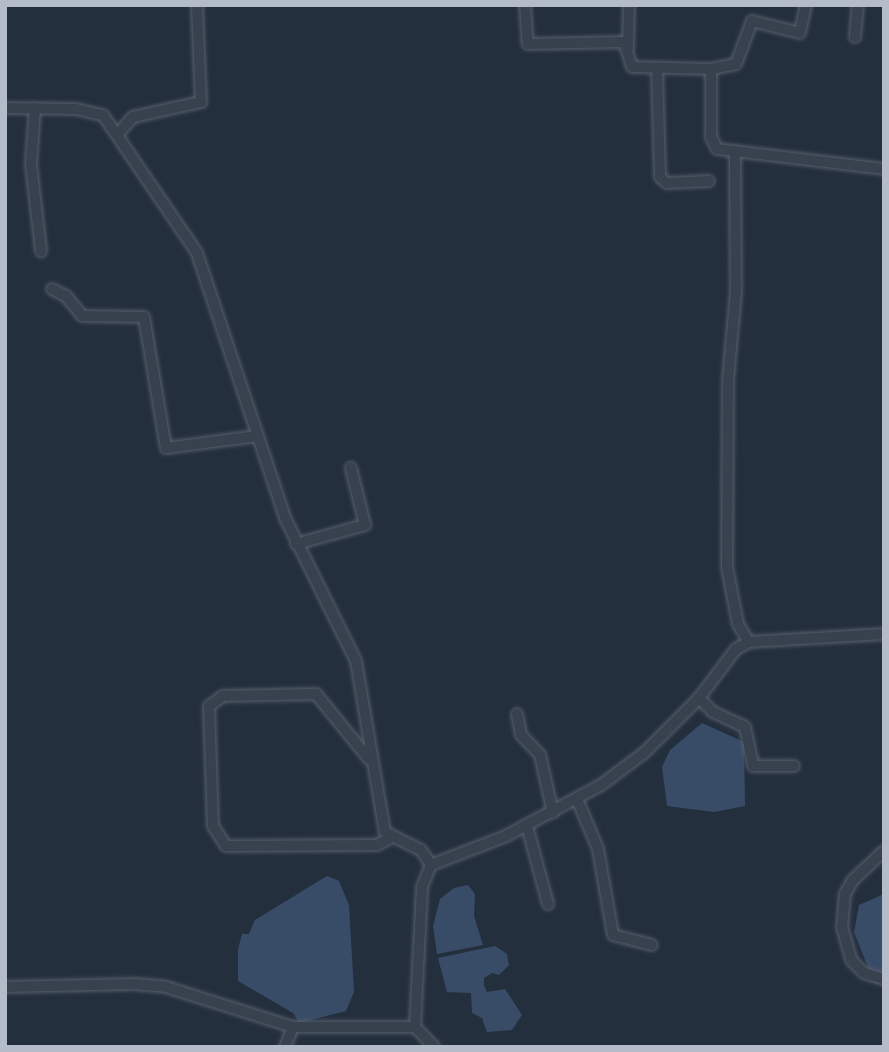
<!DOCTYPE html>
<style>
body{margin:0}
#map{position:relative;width:889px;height:1052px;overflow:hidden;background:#242f3e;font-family:"Asap Condensed",sans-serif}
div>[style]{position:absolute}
.water>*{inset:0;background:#394c67}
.roads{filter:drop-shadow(0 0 2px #565f6c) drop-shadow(0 0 2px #565f6c)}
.street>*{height:10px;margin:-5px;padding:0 5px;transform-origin:5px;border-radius:5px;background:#38414e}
span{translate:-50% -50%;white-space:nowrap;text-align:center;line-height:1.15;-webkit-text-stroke:5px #1d2633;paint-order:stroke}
.frame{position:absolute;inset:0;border:7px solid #b4bcc9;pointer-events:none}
</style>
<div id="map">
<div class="water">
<i style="clip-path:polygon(702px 723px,744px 742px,745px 806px,714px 812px,667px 806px,662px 767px,670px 750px)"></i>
<i style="clip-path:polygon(327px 876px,339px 881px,349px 905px,354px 992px,346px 1011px,299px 1023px,293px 1013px,238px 981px,238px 949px,242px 934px,249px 934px,255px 920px)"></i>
<i style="clip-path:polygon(468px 885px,475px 894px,474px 916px,483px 945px,437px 954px,433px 926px,440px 899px,454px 888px)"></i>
<i style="clip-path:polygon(884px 894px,884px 985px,874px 983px,854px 932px,859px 905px)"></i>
<i style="clip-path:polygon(495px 946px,507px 954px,509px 965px,499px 975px,492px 973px,484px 978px,484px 985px,487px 992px,505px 989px,522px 1015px,512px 1030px,487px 1032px,482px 1018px,472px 1013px,471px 993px,447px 992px,438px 958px)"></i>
</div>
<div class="roads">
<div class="street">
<i style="left:525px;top:5px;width:39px;rotate:86deg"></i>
<i style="left:528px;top:44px;width:96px;rotate:-1.2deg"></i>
<i style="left:624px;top:42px;width:26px;rotate:72deg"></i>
<i style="left:632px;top:67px;width:79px;rotate:1.5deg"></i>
<i style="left:711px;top:69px;width:25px;rotate:-11deg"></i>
<i style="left:736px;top:64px;width:46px;rotate:-69.6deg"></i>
<i style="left:752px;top:21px;width:49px;rotate:14deg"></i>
<i style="left:800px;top:33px;width:29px;rotate:-78deg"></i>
<i style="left:855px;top:37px;width:32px;rotate:-85deg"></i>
<i style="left:628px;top:48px;width:43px;rotate:-88.7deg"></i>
<i style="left:657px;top:68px;width:109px;rotate:88.4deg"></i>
<i style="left:660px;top:177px;width:9px;rotate:41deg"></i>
<i style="left:667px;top:183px;width:42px;rotate:-2.7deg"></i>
<i style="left:711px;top:69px;width:68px;rotate:90deg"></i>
<i style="left:711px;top:137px;width:13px;rotate:63deg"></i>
<i style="left:717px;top:149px;width:168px;rotate:6.8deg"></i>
<i style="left:5px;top:108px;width:71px;rotate:0.8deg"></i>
<i style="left:76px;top:109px;width:28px;rotate:13deg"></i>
<i style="left:103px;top:115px;width:167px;rotate:55.7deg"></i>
<i style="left:197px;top:253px;width:279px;rotate:71.6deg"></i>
<i style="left:285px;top:518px;width:160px;rotate:63.6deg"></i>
<i style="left:356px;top:661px;width:173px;rotate:80.4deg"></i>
<i style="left:385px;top:832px;width:40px;rotate:26.6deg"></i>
<i style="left:421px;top:850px;width:18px;rotate:56deg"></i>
<i style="left:35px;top:108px;width:56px;rotate:94.1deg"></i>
<i style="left:31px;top:164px;width:88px;rotate:83.4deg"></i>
<i style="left:118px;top:134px;width:23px;rotate:-49deg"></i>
<i style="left:133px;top:117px;width:70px;rotate:-12.4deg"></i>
<i style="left:201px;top:102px;width:97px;rotate:-92.4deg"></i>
<i style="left:735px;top:155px;width:136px;rotate:89.6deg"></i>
<i style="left:736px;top:291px;width:90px;rotate:95.1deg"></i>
<i style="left:728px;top:381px;width:186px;rotate:90.3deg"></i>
<i style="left:727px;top:567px;width:58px;rotate:79.1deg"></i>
<i style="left:738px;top:624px;width:21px;rotate:59deg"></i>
<i style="left:52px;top:289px;width:16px;rotate:27deg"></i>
<i style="left:66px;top:296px;width:26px;rotate:51deg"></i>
<i style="left:82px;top:316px;width:62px;rotate:0.9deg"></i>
<i style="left:144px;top:317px;width:133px;rotate:80.5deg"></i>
<i style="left:166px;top:448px;width:92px;rotate:-7.5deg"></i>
<i style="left:296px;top:544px;width:72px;rotate:-15.4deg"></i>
<i style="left:365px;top:525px;width:59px;rotate:-103.8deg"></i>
<i style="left:699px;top:698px;width:20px;rotate:45deg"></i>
<i style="left:713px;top:712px;width:35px;rotate:25deg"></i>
<i style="left:745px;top:727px;width:40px;rotate:78deg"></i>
<i style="left:753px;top:766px;width:41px"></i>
<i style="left:517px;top:714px;width:21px;rotate:79deg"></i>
<i style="left:521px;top:735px;width:28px;rotate:46deg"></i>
<i style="left:540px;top:755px;width:59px;rotate:77.4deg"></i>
<i style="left:369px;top:759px;width:84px;rotate:-129.2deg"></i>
<i style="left:316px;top:694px;width:93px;rotate:178.8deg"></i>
<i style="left:223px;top:696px;width:17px;rotate:144deg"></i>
<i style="left:209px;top:706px;width:120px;rotate:88.1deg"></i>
<i style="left:213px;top:826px;width:24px;rotate:57deg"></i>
<i style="left:226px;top:846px;width:151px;rotate:-0.4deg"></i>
<i style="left:377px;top:845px;width:15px;rotate:-28deg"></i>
<i style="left:577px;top:799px;width:54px;rotate:67.2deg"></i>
<i style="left:598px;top:849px;width:87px;rotate:80.1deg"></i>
<i style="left:613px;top:935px;width:40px;rotate:14.4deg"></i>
<i style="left:527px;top:826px;width:81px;rotate:74.9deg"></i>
<i style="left:884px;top:851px;width:42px;rotate:136.9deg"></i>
<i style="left:853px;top:880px;width:16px;rotate:120deg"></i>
<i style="left:845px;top:894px;width:33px;rotate:95deg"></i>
<i style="left:842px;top:927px;width:35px;rotate:74deg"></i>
<i style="left:852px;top:961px;width:17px;rotate:45deg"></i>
<i style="left:864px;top:973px;width:21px;rotate:17deg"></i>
<i style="left:5px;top:987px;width:129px;rotate:-1.3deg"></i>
<i style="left:134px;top:984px;width:32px;rotate:5deg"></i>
<i style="left:166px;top:987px;width:133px;rotate:17.5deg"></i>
<i style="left:293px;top:1027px;width:122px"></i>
<i style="left:415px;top:1027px;width:28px;rotate:46deg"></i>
<i style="left:415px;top:1027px;width:140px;rotate:-87.1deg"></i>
<i style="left:422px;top:887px;width:24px;rotate:-68deg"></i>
<i style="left:431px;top:865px;width:80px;rotate:-21.1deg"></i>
<i style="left:506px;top:836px;width:108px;rotate:-28.2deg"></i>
<i style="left:601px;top:785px;width:54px;rotate:-36.7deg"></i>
<i style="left:644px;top:753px;width:78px;rotate:-45deg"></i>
<i style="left:699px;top:698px;width:61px;rotate:-52.9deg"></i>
<i style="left:736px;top:649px;width:15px;rotate:-28deg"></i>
<i style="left:749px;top:642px;width:135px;rotate:-3.4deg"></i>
<i style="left:285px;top:1047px;width:22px;rotate:-68deg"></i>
</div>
</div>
<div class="frame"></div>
</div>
